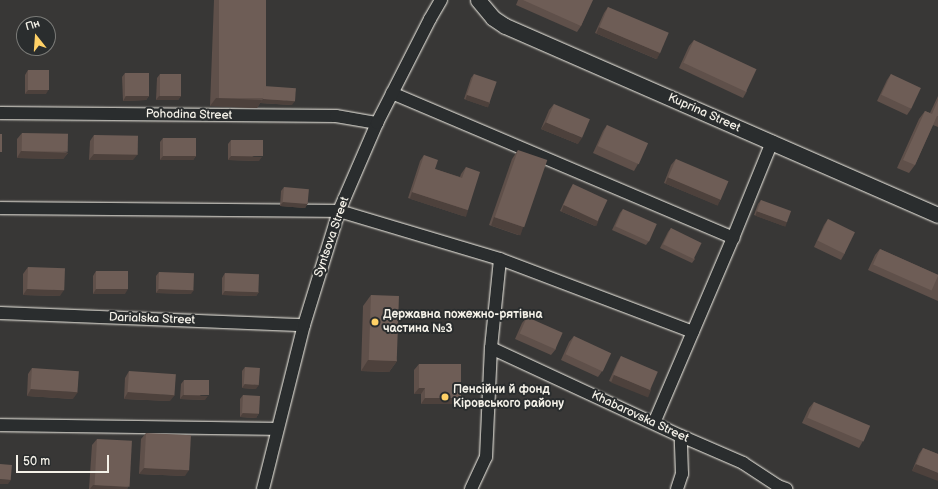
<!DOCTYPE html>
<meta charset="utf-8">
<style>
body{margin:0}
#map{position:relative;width:938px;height:489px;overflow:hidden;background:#383736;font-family:"Balsamiq Sans",sans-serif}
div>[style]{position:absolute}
.roads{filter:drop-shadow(0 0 1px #f4f1e8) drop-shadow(0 0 1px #f4f1e8)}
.minor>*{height:12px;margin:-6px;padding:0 6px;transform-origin:6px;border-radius:6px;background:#2a2d2e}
.major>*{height:15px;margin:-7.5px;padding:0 7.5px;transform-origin:7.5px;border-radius:7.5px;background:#2a2d2e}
.wall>*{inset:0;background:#5f504a}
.shaded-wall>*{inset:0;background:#4d413c;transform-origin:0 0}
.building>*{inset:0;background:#6e5d56;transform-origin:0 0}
.dots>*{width:11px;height:11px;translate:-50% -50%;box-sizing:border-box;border:2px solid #2a2d2e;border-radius:50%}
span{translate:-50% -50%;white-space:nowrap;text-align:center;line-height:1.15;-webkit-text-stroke:4px #2a2d2e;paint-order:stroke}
.street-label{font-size:12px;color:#f4f1e8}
.poi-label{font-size:12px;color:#f4f1e8;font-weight:700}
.left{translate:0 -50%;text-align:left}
.north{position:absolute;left:16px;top:16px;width:40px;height:40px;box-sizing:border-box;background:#2a2d2e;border:1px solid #7b7b78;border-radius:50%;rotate:343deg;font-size:11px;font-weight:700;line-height:16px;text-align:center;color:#f4f1e8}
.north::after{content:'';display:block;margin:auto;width:14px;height:18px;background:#ffd166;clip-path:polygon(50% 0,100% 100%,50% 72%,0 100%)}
.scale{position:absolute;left:16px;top:455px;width:93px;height:18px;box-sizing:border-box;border:2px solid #f4f1e8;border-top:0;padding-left:5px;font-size:12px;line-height:14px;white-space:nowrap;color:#f4f1e8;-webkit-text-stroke:3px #2a2d2e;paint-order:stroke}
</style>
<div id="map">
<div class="roads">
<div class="minor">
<i style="left:392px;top:93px;width:371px;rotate:23deg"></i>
<i style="left:0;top:113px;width:336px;rotate:0.5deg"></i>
<i style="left:336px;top:116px;width:42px;rotate:9.7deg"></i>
<i style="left:0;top:208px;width:339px;rotate:0.5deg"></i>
<i style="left:339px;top:211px;width:168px;rotate:16.6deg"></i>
<i style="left:500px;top:259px;width:206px;rotate:20.7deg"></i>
<i style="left:0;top:313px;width:304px;rotate:2.3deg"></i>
<i style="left:491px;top:348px;width:209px;rotate:24.9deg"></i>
<i style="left:681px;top:436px;width:68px;rotate:23.5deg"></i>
<i style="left:743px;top:463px;width:42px;rotate:33.3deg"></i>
<i style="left:778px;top:486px;width:9px;rotate:21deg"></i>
<i style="left:654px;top:423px;width:201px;rotate:-66.9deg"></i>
<i style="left:733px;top:238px;width:104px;rotate:-67.9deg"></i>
<i style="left:0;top:425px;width:277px;rotate:0.8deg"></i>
<i style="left:263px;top:489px;width:169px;rotate:-76deg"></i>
<i style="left:304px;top:325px;width:119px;rotate:-72.9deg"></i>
<i style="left:339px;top:211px;width:96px;rotate:-66.6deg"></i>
<i style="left:377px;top:123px;width:117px;rotate:-63deg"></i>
<i style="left:430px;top:19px;width:22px;rotate:-60deg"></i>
<i style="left:471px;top:489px;width:35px;rotate:-65deg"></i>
<i style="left:486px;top:457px;width:109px;rotate:-87.4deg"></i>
<i style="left:491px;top:348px;width:89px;rotate:-84.2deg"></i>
<i style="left:677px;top:489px;width:16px;rotate:-72deg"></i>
<i style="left:682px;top:474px;width:38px;rotate:-92deg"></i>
</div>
<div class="major">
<i style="left:478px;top:0;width:23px;rotate:50deg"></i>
<i style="left:493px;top:18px;width:14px;rotate:34deg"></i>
<i style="left:505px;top:26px;width:472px;rotate:23.6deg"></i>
</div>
</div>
<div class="wall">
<i style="clip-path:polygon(214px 0,266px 0,263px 88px,264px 86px,292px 105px,260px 103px,257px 108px,210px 106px)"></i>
<i style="clip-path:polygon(518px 0,592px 0,581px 26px,577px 32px,516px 5px)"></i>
<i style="clip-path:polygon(608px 7px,660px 53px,656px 59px,595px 33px,604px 13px)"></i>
<i style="clip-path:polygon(694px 40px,747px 91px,743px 98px,679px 68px,689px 46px)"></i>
<i style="clip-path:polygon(28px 70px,46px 94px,25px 94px,25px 75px)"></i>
<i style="clip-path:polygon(125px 73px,149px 96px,146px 100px,123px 101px,122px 77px)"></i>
<i style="clip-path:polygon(160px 74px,181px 96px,178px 100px,156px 100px,157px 78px)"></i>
<i style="clip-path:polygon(474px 74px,490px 103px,487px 107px,464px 99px,471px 78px)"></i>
<i style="clip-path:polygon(891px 74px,911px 109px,907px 115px,877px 101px,887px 80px)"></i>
<i style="clip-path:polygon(938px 96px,938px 127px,933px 125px,915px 165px,909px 173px,897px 168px,919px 119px,925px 111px,930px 113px)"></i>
<i style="clip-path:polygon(554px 104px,578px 144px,541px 129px,549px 110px)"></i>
<i style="clip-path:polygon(607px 125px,638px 164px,634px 171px,593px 153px,603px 131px)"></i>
<i style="clip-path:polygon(22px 133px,68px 153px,63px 159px,17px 158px,17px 139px)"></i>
<i style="clip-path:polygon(94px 135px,133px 160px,89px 160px,90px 141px)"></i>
<i style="clip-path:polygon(163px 138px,196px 156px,193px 160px,160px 160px,160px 142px)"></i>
<i style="clip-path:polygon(231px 140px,259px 161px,228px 160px,228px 144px)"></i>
<i style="clip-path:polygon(518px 150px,523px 227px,518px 235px,489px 225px,512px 159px)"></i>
<i style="clip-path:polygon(424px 155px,435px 169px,460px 177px,461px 174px,466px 167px,468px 210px,463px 216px,408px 198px,420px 161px)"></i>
<i style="clip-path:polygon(676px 159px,721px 199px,717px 205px,664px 183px,671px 165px)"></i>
<i style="clip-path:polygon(573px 184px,595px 226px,560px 211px,569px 191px)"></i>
<i style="clip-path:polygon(284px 187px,308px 203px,305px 208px,280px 206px,281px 191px)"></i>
<i style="clip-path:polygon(761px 200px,784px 226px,754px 215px,758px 204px)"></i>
<i style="clip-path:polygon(623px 209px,649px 241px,646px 245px,612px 230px,620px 213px)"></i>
<i style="clip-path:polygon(828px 219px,845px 253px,841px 260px,814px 247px,824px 225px)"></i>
<i style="clip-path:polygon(671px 228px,695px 259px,692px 263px,660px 248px,668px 232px)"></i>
<i style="clip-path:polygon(880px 249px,938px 275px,938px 301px,868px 270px,875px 255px)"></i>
<i style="clip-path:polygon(28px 267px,60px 296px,23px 295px,23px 274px)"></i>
<i style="clip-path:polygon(96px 271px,125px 294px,93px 294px,93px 276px)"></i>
<i style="clip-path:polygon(159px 272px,191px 294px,156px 293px,156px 276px)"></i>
<i style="clip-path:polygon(225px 273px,259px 292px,256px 296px,222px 295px,222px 278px)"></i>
<i style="clip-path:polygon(371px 295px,397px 361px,389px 372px,361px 371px,363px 306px)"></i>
<i style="clip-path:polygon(527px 317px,556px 349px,551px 355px,515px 339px,522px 323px)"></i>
<i style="clip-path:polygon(574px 336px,603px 370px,598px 377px,561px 360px,569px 342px)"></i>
<i style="clip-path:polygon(621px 356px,651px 390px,646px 396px,609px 381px,617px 363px)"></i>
<i style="clip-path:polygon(419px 364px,461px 398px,456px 404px,421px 404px,421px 394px,414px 394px,414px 370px)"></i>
<i style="clip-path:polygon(245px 367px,256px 389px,242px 388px,242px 371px)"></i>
<i style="clip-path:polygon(32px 368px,73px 399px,27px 396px,28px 374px)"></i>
<i style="clip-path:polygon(129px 371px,170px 401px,124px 399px,125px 378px)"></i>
<i style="clip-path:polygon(184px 380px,205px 400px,180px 399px,181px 384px)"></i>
<i style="clip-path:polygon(243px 395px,259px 413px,256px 418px,240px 417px,240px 399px)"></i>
<i style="clip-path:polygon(814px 402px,863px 441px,859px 448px,802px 423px,809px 408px)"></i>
<i style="clip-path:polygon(146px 433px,185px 476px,139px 474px,141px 439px)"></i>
<i style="clip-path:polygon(97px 439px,128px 487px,127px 489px,89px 489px,92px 445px)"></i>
<i style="clip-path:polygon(923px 448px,938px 454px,912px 471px,919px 454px)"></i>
</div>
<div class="shaded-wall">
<i style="left:599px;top:27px;width:66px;height:7px;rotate:23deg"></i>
<i style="clip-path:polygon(49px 89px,46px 94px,25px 94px,28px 90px)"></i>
<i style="left:467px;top:95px;width:24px;height:5px;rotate:19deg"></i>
<i style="clip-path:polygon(126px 96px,149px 96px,146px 100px,123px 101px)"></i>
<i style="clip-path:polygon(159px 96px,181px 96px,178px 100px,156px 100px)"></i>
<i style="clip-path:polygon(216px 98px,262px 100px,257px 108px,210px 106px)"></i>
<i style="clip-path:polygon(263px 99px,295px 101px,292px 105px,260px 103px)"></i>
<i style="clip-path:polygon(546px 122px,582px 138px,578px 144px,541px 129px)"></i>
<i style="clip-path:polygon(21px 151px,68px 153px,63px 159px,17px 158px)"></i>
<i style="clip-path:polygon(94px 154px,138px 154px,133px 160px,89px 160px)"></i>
<i style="clip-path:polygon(163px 156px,196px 156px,193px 160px,160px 160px)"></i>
<i style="clip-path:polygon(231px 156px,262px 157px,259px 161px,228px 160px)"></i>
<i style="left:668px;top:177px;width:57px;height:7px;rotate:23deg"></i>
<i style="left:412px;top:192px;width:59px;height:7px;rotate:18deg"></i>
<i style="clip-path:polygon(283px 202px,308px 203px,305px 208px,280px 206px)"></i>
<i style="left:564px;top:205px;width:38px;height:7px;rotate:23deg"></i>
<i style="left:757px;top:211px;width:32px;height:5px;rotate:20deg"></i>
<i style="left:494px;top:217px;width:31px;height:9px;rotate:19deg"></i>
<i style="clip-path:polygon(27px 289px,64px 290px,60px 296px,23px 295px)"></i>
<i style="clip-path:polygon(96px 289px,128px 289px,125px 294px,93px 294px)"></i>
<i style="clip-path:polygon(159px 289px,194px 290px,191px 294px,156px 293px)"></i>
<i style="clip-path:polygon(225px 291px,259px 292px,256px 296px,222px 295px)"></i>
<i style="clip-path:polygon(368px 360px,397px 361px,389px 372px,361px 371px)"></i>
<i style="left:614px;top:375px;width:40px;height:8px;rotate:22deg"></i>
<i style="clip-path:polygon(245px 384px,259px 385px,256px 389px,242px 388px)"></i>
<i style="clip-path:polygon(419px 388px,425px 388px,421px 394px,414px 394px)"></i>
<i style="clip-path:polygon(31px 389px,78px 392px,73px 399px,27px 396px)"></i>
<i style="clip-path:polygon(128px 392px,175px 395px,170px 401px,124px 399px)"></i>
<i style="clip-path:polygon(183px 395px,208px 396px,205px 400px,180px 399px)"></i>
<i style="clip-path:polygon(425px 398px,461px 398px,456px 404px,421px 404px)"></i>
<i style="clip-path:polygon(243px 413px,259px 413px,256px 418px,240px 417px)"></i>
<i style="clip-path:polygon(916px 464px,938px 473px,938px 481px,912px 471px)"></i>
<i style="clip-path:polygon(144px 468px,189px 470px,185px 476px,139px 474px)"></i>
<i style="clip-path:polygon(0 479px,11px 480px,8px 484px,0 484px)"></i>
<i style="clip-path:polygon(93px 485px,128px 487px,127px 489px,90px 489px)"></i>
</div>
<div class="building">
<i style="left:219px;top:0;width:47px;height:98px"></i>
<i style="clip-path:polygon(523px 0,593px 0,581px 26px)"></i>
<i style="left:608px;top:7px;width:66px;height:22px;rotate:23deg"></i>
<i style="left:694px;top:40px;width:69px;height:25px;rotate:25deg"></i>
<i style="left:28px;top:70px;width:21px;height:20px"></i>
<i style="left:125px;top:73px;width:24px;height:23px"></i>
<i style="left:160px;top:74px;width:21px;height:22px"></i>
<i style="left:474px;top:74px;width:24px;height:22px;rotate:19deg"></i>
<i style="left:891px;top:74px;width:33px;height:23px;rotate:25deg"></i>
<i style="left:264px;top:86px;width:32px;height:13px;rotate:4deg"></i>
<i style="clip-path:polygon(938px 100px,938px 116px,937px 116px,915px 165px,903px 160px,925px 111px,932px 114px)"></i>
<i style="left:554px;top:104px;width:39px;height:20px;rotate:23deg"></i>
<i style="left:607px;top:125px;width:45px;height:23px;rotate:24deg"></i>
<i style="left:22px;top:133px;width:46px;height:18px;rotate:1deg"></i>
<i style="left:0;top:134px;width:2px;height:18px"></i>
<i style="left:94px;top:135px;width:44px;height:19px;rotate:1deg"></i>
<i style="left:163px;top:138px;width:33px;height:18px"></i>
<i style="left:231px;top:140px;width:32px;height:16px"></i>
<i style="left:518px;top:150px;width:31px;height:71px;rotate:19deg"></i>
<i style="clip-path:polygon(424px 155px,438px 160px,435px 169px,462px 178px,466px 167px,480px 172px,468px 210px,412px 192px)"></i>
<i style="left:676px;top:159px;width:57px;height:20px;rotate:23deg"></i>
<i style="left:573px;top:184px;width:38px;height:23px;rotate:25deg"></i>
<i style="left:284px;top:187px;width:25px;height:15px;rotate:5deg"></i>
<i style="left:761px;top:200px;width:32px;height:12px;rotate:20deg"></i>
<i style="left:623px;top:209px;width:37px;height:19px;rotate:24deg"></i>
<i style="left:828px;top:219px;width:30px;height:24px;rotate:26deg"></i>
<i style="left:671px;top:228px;width:34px;height:18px;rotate:26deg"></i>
<i style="left:880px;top:249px;width:64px;height:17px;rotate:24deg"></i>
<i style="left:28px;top:267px;width:37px;height:22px;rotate:2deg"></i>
<i style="left:96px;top:271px;width:32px;height:18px"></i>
<i style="left:159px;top:272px;width:35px;height:17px;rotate:2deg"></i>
<i style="left:225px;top:273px;width:34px;height:18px;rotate:2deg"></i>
<i style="left:371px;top:295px;width:28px;height:65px;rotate:2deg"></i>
<i style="left:527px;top:317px;width:39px;height:18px;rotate:24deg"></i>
<i style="left:574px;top:336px;width:41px;height:20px;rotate:25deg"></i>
<i style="left:621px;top:356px;width:40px;height:20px;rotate:23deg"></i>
<i style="clip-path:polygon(419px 364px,461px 364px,461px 398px,425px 398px,425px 388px,419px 388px)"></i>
<i style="left:245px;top:367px;width:15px;height:17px;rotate:4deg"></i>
<i style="left:32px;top:368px;width:47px;height:21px;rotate:4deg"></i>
<i style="left:129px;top:371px;width:47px;height:21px;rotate:4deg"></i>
<i style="left:184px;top:380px;width:25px;height:15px"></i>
<i style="left:243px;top:395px;width:17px;height:18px;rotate:3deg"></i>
<i style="left:814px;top:402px;width:61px;height:17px;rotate:23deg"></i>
<i style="left:146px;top:433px;width:45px;height:35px;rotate:3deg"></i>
<i style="left:97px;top:439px;width:35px;height:46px;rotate:3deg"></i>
<i style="clip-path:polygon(923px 448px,938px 454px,938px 473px,916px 464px)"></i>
<i style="left:0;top:464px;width:12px;height:15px;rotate:5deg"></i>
</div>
<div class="dots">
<i style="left:375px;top:322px;background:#ffd166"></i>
<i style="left:445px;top:397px;background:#ffd166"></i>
</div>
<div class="street-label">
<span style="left:704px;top:113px;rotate:24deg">Kuprina Street</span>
<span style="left:189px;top:115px;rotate:1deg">Pohodina Street</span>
<span style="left:332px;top:237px;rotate:-71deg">Syntsova Street</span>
<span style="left:152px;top:319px;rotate:2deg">Darialska Street</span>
<span style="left:640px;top:417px;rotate:25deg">Khabarovska Street</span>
</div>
<div class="poi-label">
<span class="left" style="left:383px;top:322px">Державна пожежно-рятівна<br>частина №3</span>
<span class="left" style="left:453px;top:397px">Пенсійни й фонд<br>Кіровського району</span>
</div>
<div class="north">Пн</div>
<div class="scale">50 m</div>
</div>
